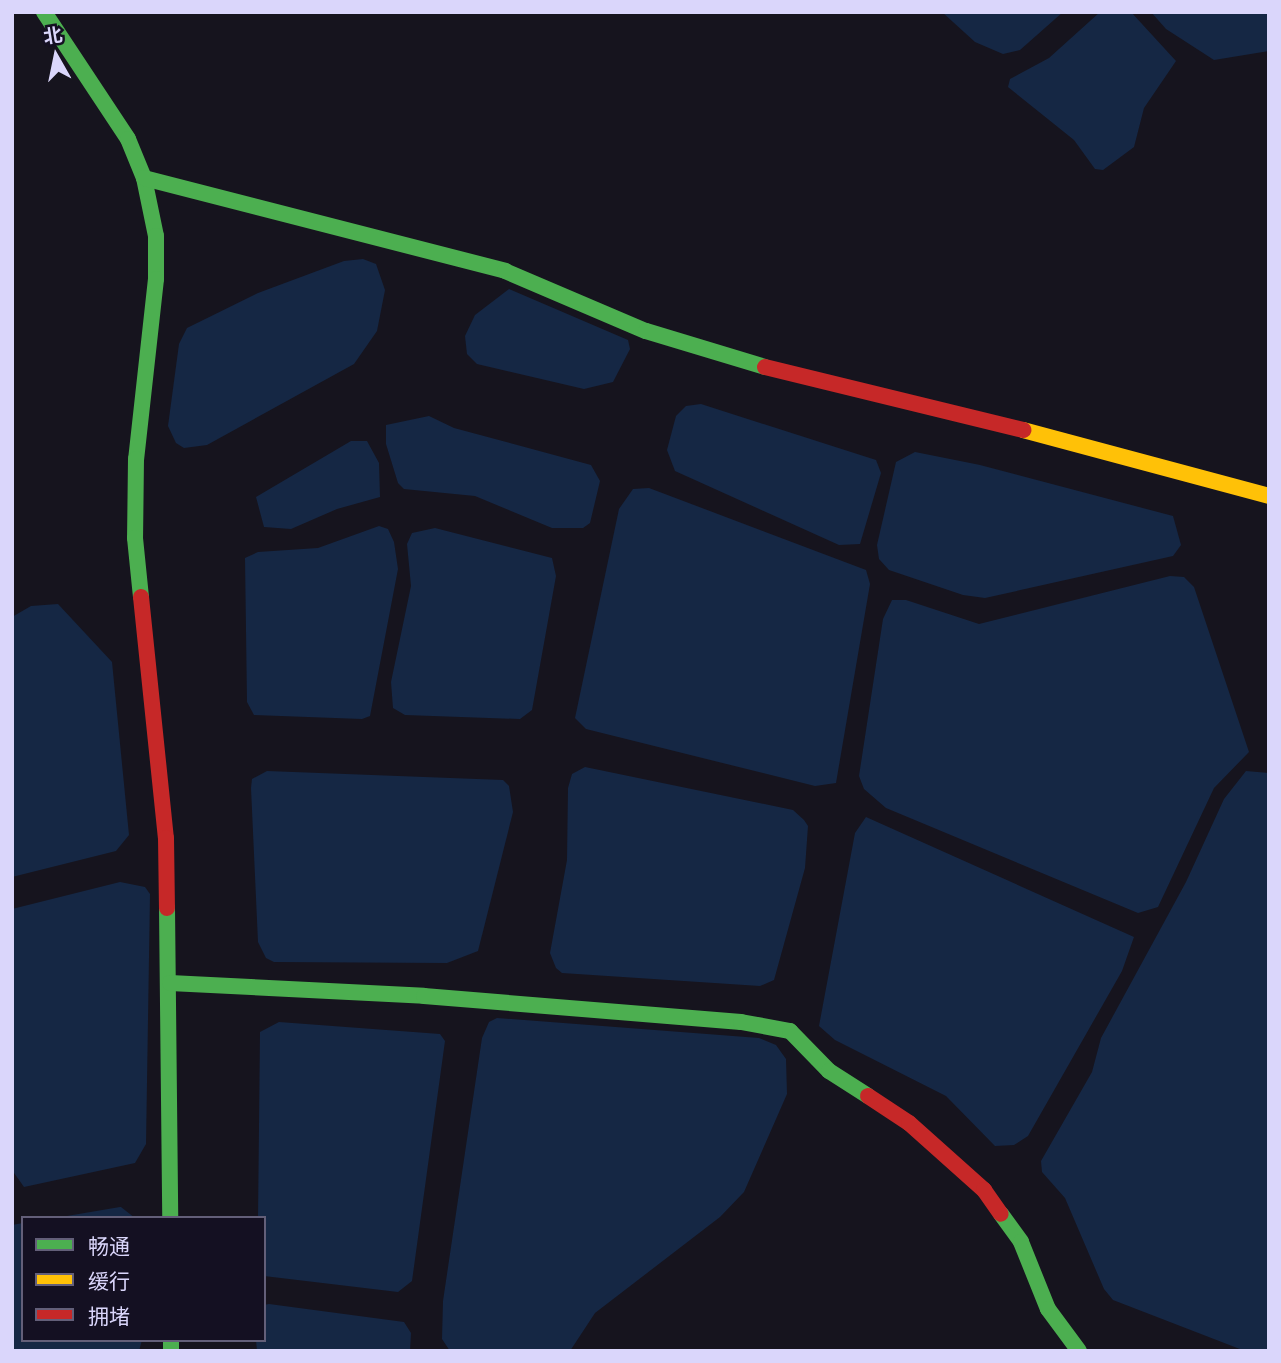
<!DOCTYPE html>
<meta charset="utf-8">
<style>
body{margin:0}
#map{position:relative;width:1281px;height:1363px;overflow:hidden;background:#16141e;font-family:Lato,"Noto Sans SC",sans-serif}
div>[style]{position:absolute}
.water>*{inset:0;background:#152744}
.fast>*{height:16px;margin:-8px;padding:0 8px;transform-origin:8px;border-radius:8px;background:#4caf50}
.slow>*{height:16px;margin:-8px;padding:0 8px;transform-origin:8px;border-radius:8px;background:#ffc107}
.jam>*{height:16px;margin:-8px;padding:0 8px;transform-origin:8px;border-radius:8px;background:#c62828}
span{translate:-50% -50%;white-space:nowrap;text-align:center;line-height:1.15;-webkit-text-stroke:5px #141022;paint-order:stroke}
.frame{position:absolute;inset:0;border:14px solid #dad6fb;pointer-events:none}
.legend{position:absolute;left:21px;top:1216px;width:245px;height:126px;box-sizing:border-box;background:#141022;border:2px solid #635f79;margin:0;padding:9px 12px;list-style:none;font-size:21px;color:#dad6fb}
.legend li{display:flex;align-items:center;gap:14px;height:35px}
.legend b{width:35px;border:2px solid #635f79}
.north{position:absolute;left:21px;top:21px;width:70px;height:70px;-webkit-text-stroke:5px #141022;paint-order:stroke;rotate:351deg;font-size:19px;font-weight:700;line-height:28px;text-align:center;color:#dad6fb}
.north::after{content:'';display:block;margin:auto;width:24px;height:32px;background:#dad6fb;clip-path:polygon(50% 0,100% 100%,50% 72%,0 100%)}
</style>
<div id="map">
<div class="water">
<i style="clip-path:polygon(942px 12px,1063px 12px,1020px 50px,1003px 54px,975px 42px)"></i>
<i style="clip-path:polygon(1100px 12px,1131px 12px,1176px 61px,1144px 108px,1134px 147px,1103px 170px,1095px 169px,1074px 140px,1008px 87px,1010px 79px,1049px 58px)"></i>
<i style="clip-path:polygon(1151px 12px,1269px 12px,1269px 51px,1214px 60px,1166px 29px)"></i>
<i style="clip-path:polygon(363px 259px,376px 264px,385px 290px,377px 331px,354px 364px,207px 445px,184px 448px,176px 443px,168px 426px,179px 344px,187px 328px,258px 293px,344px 261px)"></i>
<i style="clip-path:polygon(509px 289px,628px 340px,630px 349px,613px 382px,584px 389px,477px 364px,467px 354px,465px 336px,475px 315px)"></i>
<i style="clip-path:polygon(701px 404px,876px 460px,881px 473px,860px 544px,839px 545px,675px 471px,667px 450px,676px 416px,686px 406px)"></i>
<i style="clip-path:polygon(429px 416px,454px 428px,591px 465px,600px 481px,590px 523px,583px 528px,552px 528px,475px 496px,404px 489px,398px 483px,386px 444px,386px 425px)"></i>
<i style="clip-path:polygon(351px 441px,367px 441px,379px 463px,380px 497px,337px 509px,291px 529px,264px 527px,256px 497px)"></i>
<i style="clip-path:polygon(915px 452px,980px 465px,1173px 516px,1181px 545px,1173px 556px,985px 598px,963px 595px,889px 570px,879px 559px,877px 545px,896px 462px)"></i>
<i style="clip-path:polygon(649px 488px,866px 570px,870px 584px,836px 783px,815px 786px,586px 729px,575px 718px,619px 509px,633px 489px)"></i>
<i style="clip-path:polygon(379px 526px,388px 529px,394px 542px,398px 569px,370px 716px,362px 719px,254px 715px,247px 702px,245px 558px,258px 552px,318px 548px)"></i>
<i style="clip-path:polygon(435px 528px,552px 558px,556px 576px,532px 710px,520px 719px,405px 715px,393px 708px,391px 682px,411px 586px,407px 544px,412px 533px)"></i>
<i style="clip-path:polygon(1170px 576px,1184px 577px,1194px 587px,1249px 752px,1214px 788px,1158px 907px,1138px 913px,886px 808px,864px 789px,859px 776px,883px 619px,892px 600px,906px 600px,979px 624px)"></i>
<i style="clip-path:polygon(58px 604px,112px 662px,129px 835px,116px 851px,12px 877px,12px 617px,31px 606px)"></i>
<i style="clip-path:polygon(585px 767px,793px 810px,804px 820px,808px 826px,805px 868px,774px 980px,760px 986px,562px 973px,556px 968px,550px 953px,567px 860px,568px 788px,572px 774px)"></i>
<i style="clip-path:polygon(267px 771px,503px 780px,509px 786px,513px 812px,478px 951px,447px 963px,274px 962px,266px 958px,258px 942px,251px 788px,252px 779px)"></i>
<i style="clip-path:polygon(1246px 771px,1269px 773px,1269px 1351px,1245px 1351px,1113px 1300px,1104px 1289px,1065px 1198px,1042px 1172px,1041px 1161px,1092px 1072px,1101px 1038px,1186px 882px,1224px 799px)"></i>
<i style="clip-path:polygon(866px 817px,1134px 937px,1122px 971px,1028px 1136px,1014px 1145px,995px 1146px,946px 1096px,835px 1040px,819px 1026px,855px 833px)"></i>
<i style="clip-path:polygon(120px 882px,145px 887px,150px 894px,146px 1144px,135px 1163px,24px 1187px,12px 1170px,12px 909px)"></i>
<i style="clip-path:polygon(497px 1018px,759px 1038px,776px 1045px,786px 1059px,787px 1094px,744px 1192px,720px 1217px,595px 1313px,570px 1351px,450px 1351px,442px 1339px,443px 1301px,482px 1038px,489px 1022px)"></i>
<i style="clip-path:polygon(279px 1022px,440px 1034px,445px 1041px,412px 1281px,398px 1292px,264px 1276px,264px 1218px,258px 1218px,260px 1032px)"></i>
<i style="clip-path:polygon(121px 1207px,135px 1218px,55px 1218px,120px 1207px)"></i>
<i style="clip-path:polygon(23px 1223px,23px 1340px,142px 1340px,139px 1351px,12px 1351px,12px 1225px)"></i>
<i style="clip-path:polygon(269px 1304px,404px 1322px,411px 1333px,410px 1351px,257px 1351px,256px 1340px,264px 1340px,264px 1305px)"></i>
</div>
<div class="fast">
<i style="left:44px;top:12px;width:152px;rotate:56.5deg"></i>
<i style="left:128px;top:139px;width:42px;rotate:67.7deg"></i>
<i style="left:144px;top:178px;width:59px;rotate:78.3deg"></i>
<i style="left:156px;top:236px;width:43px;rotate:90deg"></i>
<i style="left:156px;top:279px;width:181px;rotate:96.3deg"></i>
<i style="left:136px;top:459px;width:79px;rotate:90.7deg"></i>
<i style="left:135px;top:538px;width:59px;rotate:84.2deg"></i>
<i style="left:144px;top:178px;width:373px;rotate:14.4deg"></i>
<i style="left:505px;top:271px;width:153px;rotate:23.1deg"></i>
<i style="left:646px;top:331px;width:124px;rotate:16.8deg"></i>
<i style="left:167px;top:908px;width:310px;rotate:89.4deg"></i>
<i style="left:170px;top:983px;width:254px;rotate:2.9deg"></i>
<i style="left:424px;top:996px;width:318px;rotate:4.7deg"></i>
<i style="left:741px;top:1022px;width:50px;rotate:10.4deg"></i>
<i style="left:790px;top:1031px;width:56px;rotate:45.7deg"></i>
<i style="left:829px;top:1071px;width:46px;rotate:32.7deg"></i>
<i style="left:1001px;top:1214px;width:34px;rotate:54deg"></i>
<i style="left:1021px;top:1242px;width:72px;rotate:68.1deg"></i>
<i style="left:1048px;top:1309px;width:52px;rotate:53.6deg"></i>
<i style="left:171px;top:1340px;width:11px;rotate:90deg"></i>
</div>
<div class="slow">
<i style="left:1023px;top:430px;width:255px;rotate:15deg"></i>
</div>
<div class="jam">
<i style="left:765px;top:367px;width:266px;rotate:13.7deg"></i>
<i style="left:141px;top:597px;width:242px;rotate:84.1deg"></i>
<i style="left:166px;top:838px;width:70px;rotate:89.2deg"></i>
<i style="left:868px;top:1096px;width:49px;rotate:33.4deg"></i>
<i style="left:909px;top:1123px;width:101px;rotate:41.8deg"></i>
<i style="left:984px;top:1190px;width:29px;rotate:55deg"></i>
</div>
<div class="frame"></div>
<ul class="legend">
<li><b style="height:9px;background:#4caf50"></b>畅通</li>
<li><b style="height:9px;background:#ffc107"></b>缓行</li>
<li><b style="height:9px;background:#c62828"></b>拥堵</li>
</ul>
<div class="north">北</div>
</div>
